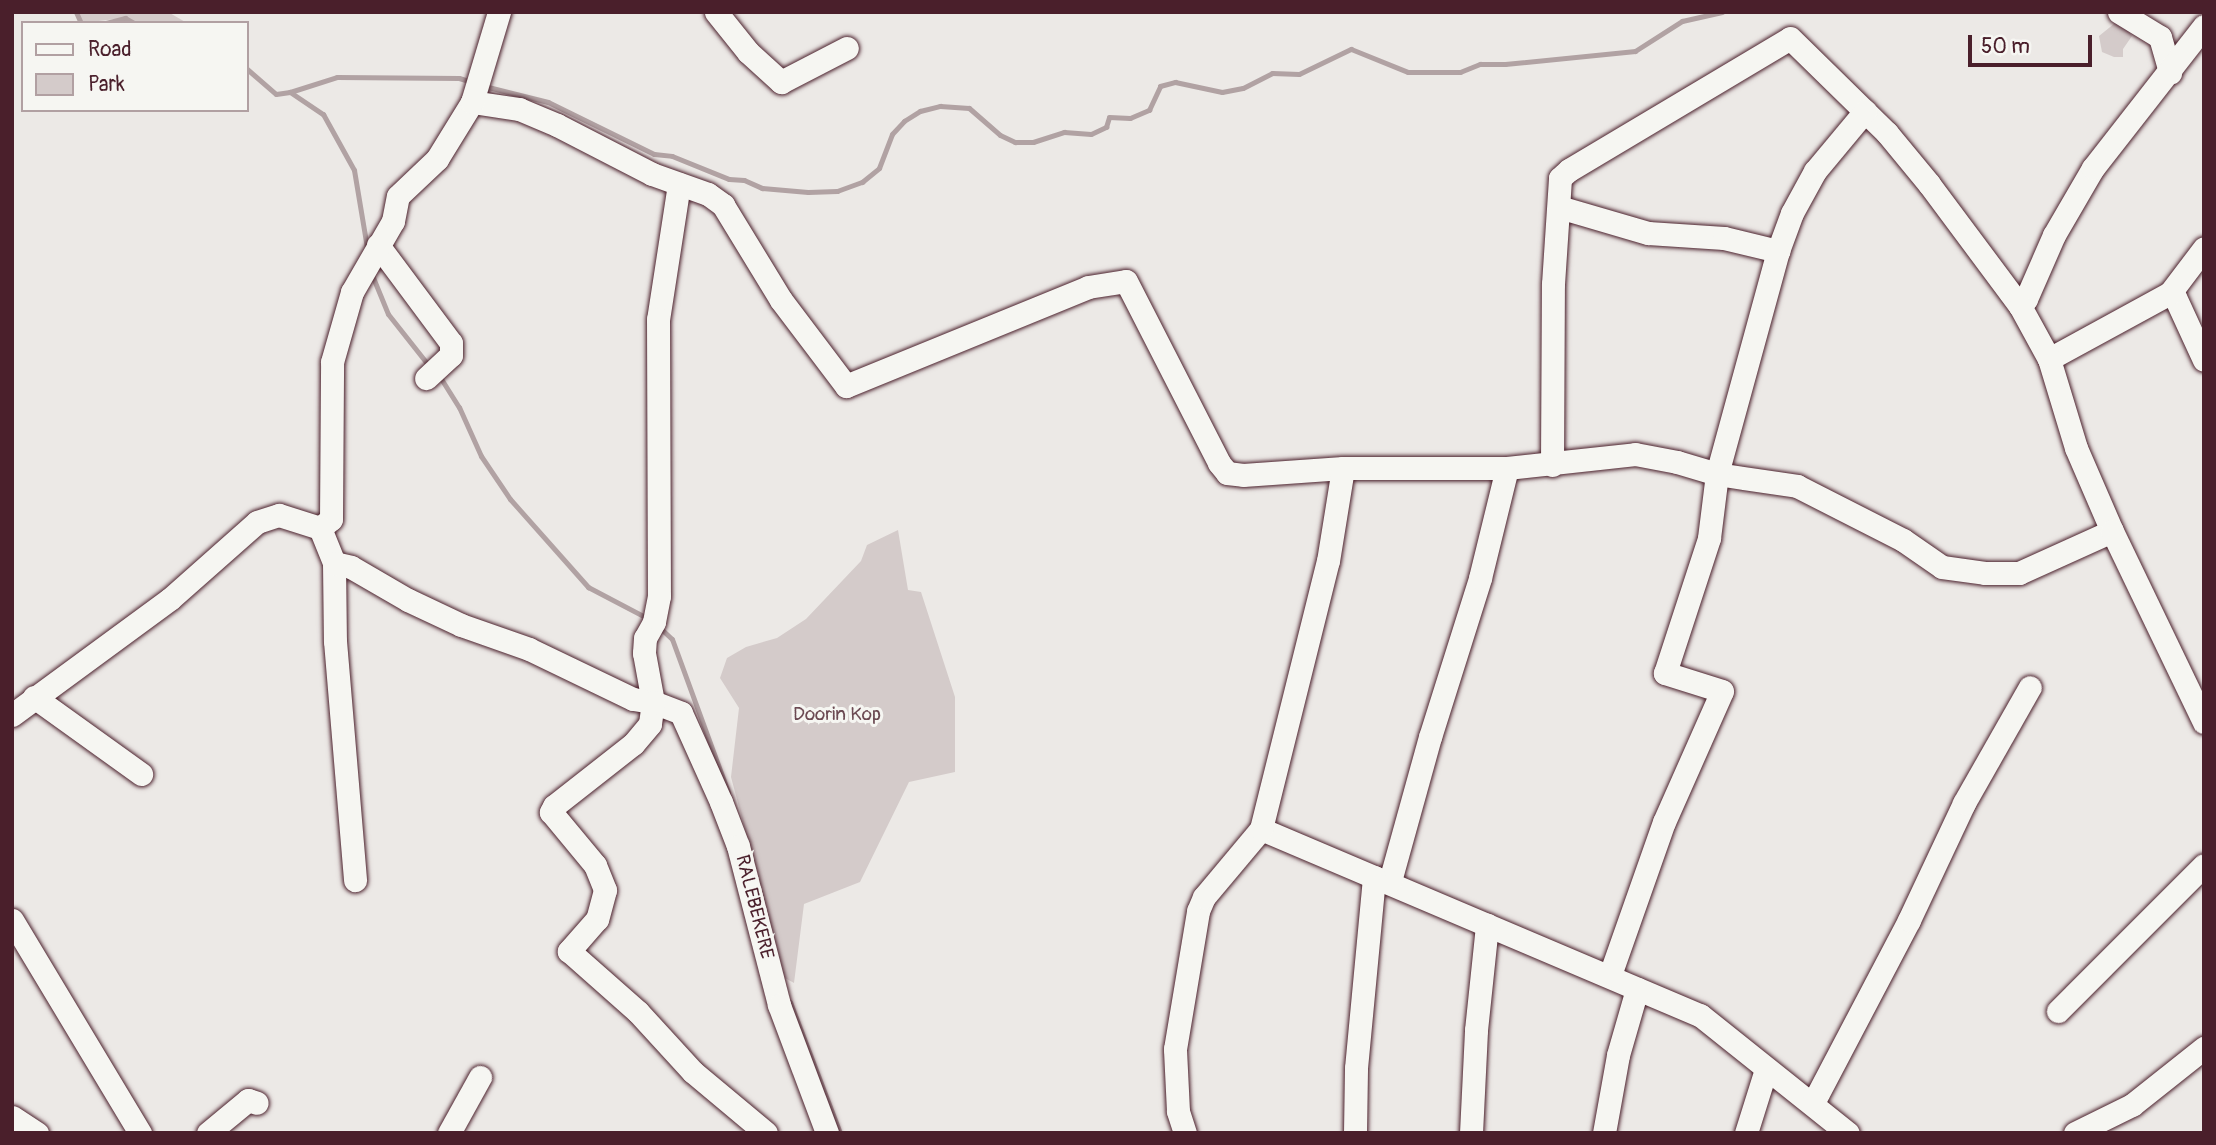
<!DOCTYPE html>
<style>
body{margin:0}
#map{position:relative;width:2216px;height:1145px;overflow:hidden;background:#ece9e6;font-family:Pangolin,sans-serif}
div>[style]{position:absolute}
.green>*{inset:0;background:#d4cbca}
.stream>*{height:5px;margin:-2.5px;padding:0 2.5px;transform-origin:2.5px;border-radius:2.5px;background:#b1a2a3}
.roads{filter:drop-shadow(0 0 2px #4a1f2b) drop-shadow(0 0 2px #4a1f2b)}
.minor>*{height:23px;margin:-11.5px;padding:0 11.5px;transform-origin:11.5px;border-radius:11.5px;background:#f6f6f2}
span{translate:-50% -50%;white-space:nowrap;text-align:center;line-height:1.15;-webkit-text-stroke:6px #f6f6f2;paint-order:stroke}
.park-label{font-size:19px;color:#6c4a53}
.street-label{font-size:19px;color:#4a1f2b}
.frame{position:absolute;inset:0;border:14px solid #4a1f2b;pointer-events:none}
.legend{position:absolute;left:21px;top:21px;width:228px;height:91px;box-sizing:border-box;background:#f6f6f2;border:2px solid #b1a0a2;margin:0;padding:9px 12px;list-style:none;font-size:21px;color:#4a1f2b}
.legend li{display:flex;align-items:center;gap:14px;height:35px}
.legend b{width:35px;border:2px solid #b1a0a2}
.scale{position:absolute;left:1968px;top:35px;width:124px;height:32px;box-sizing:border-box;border:4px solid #4a1f2b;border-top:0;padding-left:9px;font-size:21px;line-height:24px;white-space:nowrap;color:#4a1f2b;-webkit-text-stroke:5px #f6f6f2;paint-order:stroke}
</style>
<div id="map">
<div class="green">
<i style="clip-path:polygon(76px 12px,168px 12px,187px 23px,134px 23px,125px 18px,81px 23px)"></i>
<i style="clip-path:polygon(2120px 19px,2132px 36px,2123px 49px,2123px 57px,2114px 57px,2102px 52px,2099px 36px)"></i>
<i style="clip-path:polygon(898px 530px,908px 590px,921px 592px,955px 697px,955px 772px,909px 782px,860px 882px,804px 904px,794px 983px,785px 978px,735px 792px,731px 777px,739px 708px,720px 678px,727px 658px,746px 647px,777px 638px,806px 619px,861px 561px,867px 545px)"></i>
</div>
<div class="stream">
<i style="left:76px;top:12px;width:12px;rotate:66deg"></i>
<i style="left:106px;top:23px;width:20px;rotate:-15deg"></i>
<i style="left:125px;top:18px;width:10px;rotate:29deg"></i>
<i style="left:247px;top:69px;width:38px;rotate:41deg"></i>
<i style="left:276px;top:94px;width:14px;rotate:-8deg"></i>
<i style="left:290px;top:92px;width:40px;rotate:34deg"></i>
<i style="left:323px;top:114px;width:64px;rotate:61deg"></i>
<i style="left:354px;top:170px;width:79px;rotate:80.5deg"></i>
<i style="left:484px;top:86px;width:66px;rotate:14deg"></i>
<i style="left:548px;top:102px;width:118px;rotate:26.1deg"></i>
<i style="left:654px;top:154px;width:18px;rotate:6deg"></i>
<i style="left:672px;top:156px;width:61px;rotate:22deg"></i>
<i style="left:729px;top:179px;width:15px;rotate:4deg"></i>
<i style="left:744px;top:180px;width:20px;rotate:24deg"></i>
<i style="left:762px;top:188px;width:46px;rotate:5deg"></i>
<i style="left:808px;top:192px;width:29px;rotate:-2deg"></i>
<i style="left:837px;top:191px;width:27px;rotate:-20deg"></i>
<i style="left:862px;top:182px;width:22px;rotate:-39deg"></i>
<i style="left:879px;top:168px;width:36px;rotate:-69deg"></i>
<i style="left:892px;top:134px;width:18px;rotate:-47deg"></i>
<i style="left:904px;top:121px;width:19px;rotate:-32deg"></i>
<i style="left:920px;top:111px;width:21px;rotate:-14deg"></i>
<i style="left:940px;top:106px;width:29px;rotate:4deg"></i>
<i style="left:969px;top:108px;width:41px;rotate:41.1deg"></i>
<i style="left:1000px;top:135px;width:17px;rotate:25deg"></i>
<i style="left:1015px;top:142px;width:18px"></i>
<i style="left:1033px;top:142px;width:33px;rotate:-18deg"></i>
<i style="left:1064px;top:132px;width:27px;rotate:4deg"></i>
<i style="left:1091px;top:134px;width:17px;rotate:-25deg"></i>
<i style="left:1106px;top:127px;width:10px;rotate:-73deg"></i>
<i style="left:1109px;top:117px;width:21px;rotate:3deg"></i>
<i style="left:1130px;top:118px;width:21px;rotate:-23deg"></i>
<i style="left:1149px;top:110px;width:26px;rotate:-65deg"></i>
<i style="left:1160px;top:86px;width:16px;rotate:-15deg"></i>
<i style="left:1175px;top:82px;width:48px;rotate:12deg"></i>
<i style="left:1222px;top:92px;width:21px;rotate:-11deg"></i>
<i style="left:1243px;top:88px;width:33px;rotate:-27deg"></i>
<i style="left:1272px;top:73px;width:27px;rotate:2deg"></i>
<i style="left:1299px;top:74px;width:58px;rotate:-25.7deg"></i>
<i style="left:1351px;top:49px;width:61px;rotate:22deg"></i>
<i style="left:1408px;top:72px;width:52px"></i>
<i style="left:1460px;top:72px;width:22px;rotate:-22deg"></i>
<i style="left:1480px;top:64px;width:25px"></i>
<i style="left:1505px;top:64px;width:131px;rotate:-5.7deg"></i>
<i style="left:1635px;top:51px;width:56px;rotate:-32.6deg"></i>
<i style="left:1682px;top:21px;width:41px;rotate:-12.7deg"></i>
<i style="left:290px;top:92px;width:49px;rotate:-17.7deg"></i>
<i style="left:337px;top:77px;width:122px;rotate:0.5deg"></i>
<i style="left:459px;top:78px;width:14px;rotate:17deg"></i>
<i style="left:372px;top:275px;width:42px;rotate:67.7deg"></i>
<i style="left:388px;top:314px;width:66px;rotate:51.7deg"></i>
<i style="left:440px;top:377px;width:36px;rotate:58deg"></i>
<i style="left:459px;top:407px;width:54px;rotate:65.8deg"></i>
<i style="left:481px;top:456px;width:52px;rotate:56deg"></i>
<i style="left:510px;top:499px;width:118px;rotate:48.4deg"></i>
<i style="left:588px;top:587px;width:67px;rotate:27.7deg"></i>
<i style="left:658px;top:626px;width:19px;rotate:43deg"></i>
<i style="left:672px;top:639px;width:163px;rotate:69.9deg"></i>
<i style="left:790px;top:1002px;width:140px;rotate:69.1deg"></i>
</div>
<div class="roads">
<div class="minor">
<i style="left:716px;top:12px;width:51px;rotate:51.3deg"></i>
<i style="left:748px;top:52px;width:45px;rotate:42.3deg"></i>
<i style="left:781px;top:82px;width:74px;rotate:-27.3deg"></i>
<i style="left:2119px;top:12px;width:48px;rotate:31.4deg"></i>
<i style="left:2160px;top:37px;width:37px;rotate:74deg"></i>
<i style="left:472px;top:102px;width:48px;rotate:8.5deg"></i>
<i style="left:519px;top:109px;width:41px;rotate:22.8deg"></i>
<i style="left:557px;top:125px;width:107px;rotate:27.3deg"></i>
<i style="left:652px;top:174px;width:59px;rotate:19.7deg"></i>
<i style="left:708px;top:194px;width:19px;rotate:36deg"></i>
<i style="left:723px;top:205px;width:111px;rotate:58.6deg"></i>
<i style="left:781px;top:300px;width:108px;rotate:52.9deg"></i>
<i style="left:846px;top:386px;width:261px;rotate:-22.2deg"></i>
<i style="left:1088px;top:287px;width:38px;rotate:-9deg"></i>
<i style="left:1126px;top:281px;width:204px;rotate:62.9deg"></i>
<i style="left:1219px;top:463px;width:13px;rotate:51deg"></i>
<i style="left:1227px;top:473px;width:16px;rotate:7deg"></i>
<i style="left:1243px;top:475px;width:100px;rotate:-4deg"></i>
<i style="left:1343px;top:468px;width:164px"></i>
<i style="left:1507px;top:468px;width:129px;rotate:-6.2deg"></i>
<i style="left:1635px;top:454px;width:43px;rotate:10.8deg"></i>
<i style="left:1677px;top:462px;width:42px;rotate:16.7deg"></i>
<i style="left:1717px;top:474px;width:81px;rotate:8.5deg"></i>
<i style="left:1797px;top:486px;width:119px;rotate:27deg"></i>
<i style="left:1903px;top:540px;width:47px;rotate:34.7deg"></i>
<i style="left:1942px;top:567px;width:43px;rotate:7.9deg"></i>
<i style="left:1985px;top:573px;width:34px"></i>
<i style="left:2019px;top:573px;width:102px;rotate:-24.3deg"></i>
<i style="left:679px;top:184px;width:137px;rotate:98.8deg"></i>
<i style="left:658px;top:319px;width:277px;rotate:89.8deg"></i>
<i style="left:659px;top:596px;width:26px;rotate:101deg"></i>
<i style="left:654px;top:622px;width:18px;rotate:119deg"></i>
<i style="left:645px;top:638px;width:15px;rotate:94deg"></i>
<i style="left:644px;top:653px;width:50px;rotate:79.6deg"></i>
<i style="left:653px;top:702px;width:30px;rotate:21deg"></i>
<i style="left:681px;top:713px;width:98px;rotate:65.8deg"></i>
<i style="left:721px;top:802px;width:47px;rotate:68.9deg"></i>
<i style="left:738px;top:846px;width:164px;rotate:75.5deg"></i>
<i style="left:779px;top:1005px;width:137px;rotate:69.4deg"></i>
<i style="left:1559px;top:207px;width:93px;rotate:16.3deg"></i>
<i style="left:1648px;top:233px;width:76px;rotate:3.8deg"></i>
<i style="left:1724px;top:238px;width:56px;rotate:13.5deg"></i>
<i style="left:378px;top:245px;width:122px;rotate:53.3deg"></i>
<i style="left:451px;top:343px;width:12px;rotate:90deg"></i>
<i style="left:451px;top:355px;width:34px;rotate:137deg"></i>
<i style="left:2170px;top:293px;width:6px;rotate:39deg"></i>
<i style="left:2175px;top:297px;width:69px;rotate:65.3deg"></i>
<i style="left:2020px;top:306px;width:9px;rotate:-49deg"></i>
<i style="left:2026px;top:299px;width:70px;rotate:-66.4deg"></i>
<i style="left:2054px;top:235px;width:78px;rotate:-59.8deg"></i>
<i style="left:2093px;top:168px;width:180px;rotate:-52deg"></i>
<i style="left:2049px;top:359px;width:138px;rotate:-28.6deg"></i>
<i style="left:2170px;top:293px;width:56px;rotate:-52.9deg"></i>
<i style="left:1552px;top:465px;width:181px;rotate:-89.7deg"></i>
<i style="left:1553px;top:284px;width:106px;rotate:-86.2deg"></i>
<i style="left:1560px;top:178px;width:12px;rotate:-42deg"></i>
<i style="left:1569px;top:170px;width:257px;rotate:-30.8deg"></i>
<i style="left:1790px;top:38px;width:136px;rotate:44.4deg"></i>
<i style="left:1887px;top:133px;width:66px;rotate:50.5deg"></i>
<i style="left:1929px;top:184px;width:152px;rotate:53.3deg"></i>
<i style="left:2020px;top:306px;width:60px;rotate:61.3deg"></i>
<i style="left:2049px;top:359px;width:93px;rotate:73.1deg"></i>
<i style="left:2076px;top:448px;width:90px;rotate:66.6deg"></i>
<i style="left:2112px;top:531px;width:212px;rotate:64.3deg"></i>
<i style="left:320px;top:528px;width:14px;rotate:-39deg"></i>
<i style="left:331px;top:519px;width:157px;rotate:-89.6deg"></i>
<i style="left:332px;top:362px;width:73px;rotate:-74.1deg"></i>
<i style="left:352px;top:292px;width:82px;rotate:-60deg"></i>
<i style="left:393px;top:221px;width:25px;rotate:-79deg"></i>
<i style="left:398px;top:196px;width:54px;rotate:-43.5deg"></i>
<i style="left:437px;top:159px;width:67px;rotate:-58.4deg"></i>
<i style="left:472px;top:102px;width:94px;rotate:-73.3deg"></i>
<i style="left:334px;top:563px;width:78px;rotate:89.3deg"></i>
<i style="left:335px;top:641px;width:240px;rotate:85.2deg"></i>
<i style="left:34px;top:697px;width:132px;rotate:35.7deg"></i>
<i style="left:12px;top:715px;width:196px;rotate:-36.3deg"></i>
<i style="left:170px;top:599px;width:116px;rotate:-41.5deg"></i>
<i style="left:257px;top:522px;width:23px;rotate:-18deg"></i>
<i style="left:279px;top:515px;width:43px;rotate:17.6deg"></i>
<i style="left:320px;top:528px;width:38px;rotate:68deg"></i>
<i style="left:334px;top:563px;width:17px;rotate:13deg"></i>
<i style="left:351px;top:567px;width:66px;rotate:30.1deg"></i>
<i style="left:408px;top:600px;width:59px;rotate:25.3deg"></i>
<i style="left:461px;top:625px;width:72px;rotate:19.4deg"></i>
<i style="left:529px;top:649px;width:115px;rotate:25.7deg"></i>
<i style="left:633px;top:699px;width:20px;rotate:9deg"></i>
<i style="left:653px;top:702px;width:22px;rotate:98deg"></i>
<i style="left:650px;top:724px;width:26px;rotate:130deg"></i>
<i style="left:633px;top:744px;width:100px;rotate:141.9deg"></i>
<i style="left:554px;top:806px;width:7px;rotate:117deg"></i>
<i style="left:551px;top:812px;width:69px;rotate:50.3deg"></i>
<i style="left:595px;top:865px;width:27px;rotate:68deg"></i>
<i style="left:605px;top:890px;width:30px;rotate:105deg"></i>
<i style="left:597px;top:919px;width:43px;rotate:131.2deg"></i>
<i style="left:569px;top:951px;width:92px;rotate:41.5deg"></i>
<i style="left:638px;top:1012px;width:81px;rotate:47.5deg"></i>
<i style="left:693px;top:1072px;width:95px;rotate:39.9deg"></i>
<i style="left:1261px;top:829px;width:477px;rotate:23deg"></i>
<i style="left:1700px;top:1015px;width:189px;rotate:38.6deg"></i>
<i style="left:1390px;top:881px;width:149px;rotate:-74.5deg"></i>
<i style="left:1430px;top:737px;width:167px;rotate:-72.5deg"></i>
<i style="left:1480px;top:578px;width:113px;rotate:-76.2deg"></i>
<i style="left:12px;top:920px;width:249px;rotate:59deg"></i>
<i style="left:1610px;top:975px;width:162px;rotate:-70.6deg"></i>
<i style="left:1664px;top:822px;width:143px;rotate:-66.1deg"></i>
<i style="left:1722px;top:691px;width:60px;rotate:-162.5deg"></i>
<i style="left:1665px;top:673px;width:142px;rotate:-71.9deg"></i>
<i style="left:1709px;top:538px;width:64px;rotate:-82.9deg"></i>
<i style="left:1717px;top:474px;width:231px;rotate:-74.7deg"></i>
<i style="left:1778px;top:251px;width:40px;rotate:-69.8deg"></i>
<i style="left:1792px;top:213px;width:48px;rotate:-61.3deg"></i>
<i style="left:1815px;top:171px;width:78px;rotate:-50.2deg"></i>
<i style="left:2058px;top:1011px;width:206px;rotate:-45deg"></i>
<i style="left:1813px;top:1103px;width:207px;rotate:-62.3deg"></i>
<i style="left:1909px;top:920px;width:129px;rotate:-64.8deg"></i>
<i style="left:1964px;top:803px;width:133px;rotate:-60.4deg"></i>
<i style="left:12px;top:1117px;width:30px;rotate:33deg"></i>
<i style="left:208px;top:1133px;width:52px;rotate:-39.5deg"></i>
<i style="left:248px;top:1100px;width:9px;rotate:18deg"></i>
<i style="left:449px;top:1133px;width:64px;rotate:-61deg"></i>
<i style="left:1185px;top:1133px;width:23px;rotate:-108deg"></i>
<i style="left:1178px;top:1111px;width:62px;rotate:-92.8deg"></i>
<i style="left:1175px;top:1049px;width:140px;rotate:-80.5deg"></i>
<i style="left:1198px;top:911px;width:15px;rotate:-67deg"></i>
<i style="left:1204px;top:897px;width:89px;rotate:-50deg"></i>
<i style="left:1261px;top:829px;width:276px;rotate:-76deg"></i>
<i style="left:1328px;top:561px;width:94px;rotate:-80.8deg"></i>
<i style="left:1355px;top:1133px;width:65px;rotate:-89.1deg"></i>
<i style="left:1356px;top:1068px;width:192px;rotate:-84.6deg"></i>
<i style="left:1471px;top:1133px;width:103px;rotate:-87.2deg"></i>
<i style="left:1476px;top:1030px;width:106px;rotate:-84deg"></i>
<i style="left:1604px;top:1133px;width:79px;rotate:-79.8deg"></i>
<i style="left:1618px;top:1055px;width:69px;rotate:-73.9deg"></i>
<i style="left:1746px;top:1133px;width:67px;rotate:-72.6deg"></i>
<i style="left:2075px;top:1133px;width:64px;rotate:-26.2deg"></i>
<i style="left:2132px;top:1105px;width:92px;rotate:-38.4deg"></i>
</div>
</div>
<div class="park-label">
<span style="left:837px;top:715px">Doorin Kop</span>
</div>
<div class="street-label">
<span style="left:754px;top:907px;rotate:76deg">RALEBEKERE</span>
</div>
<div class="frame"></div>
<ul class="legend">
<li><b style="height:9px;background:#f6f6f2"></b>Road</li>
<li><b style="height:19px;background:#d4cbca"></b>Park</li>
</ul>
<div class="scale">50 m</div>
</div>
